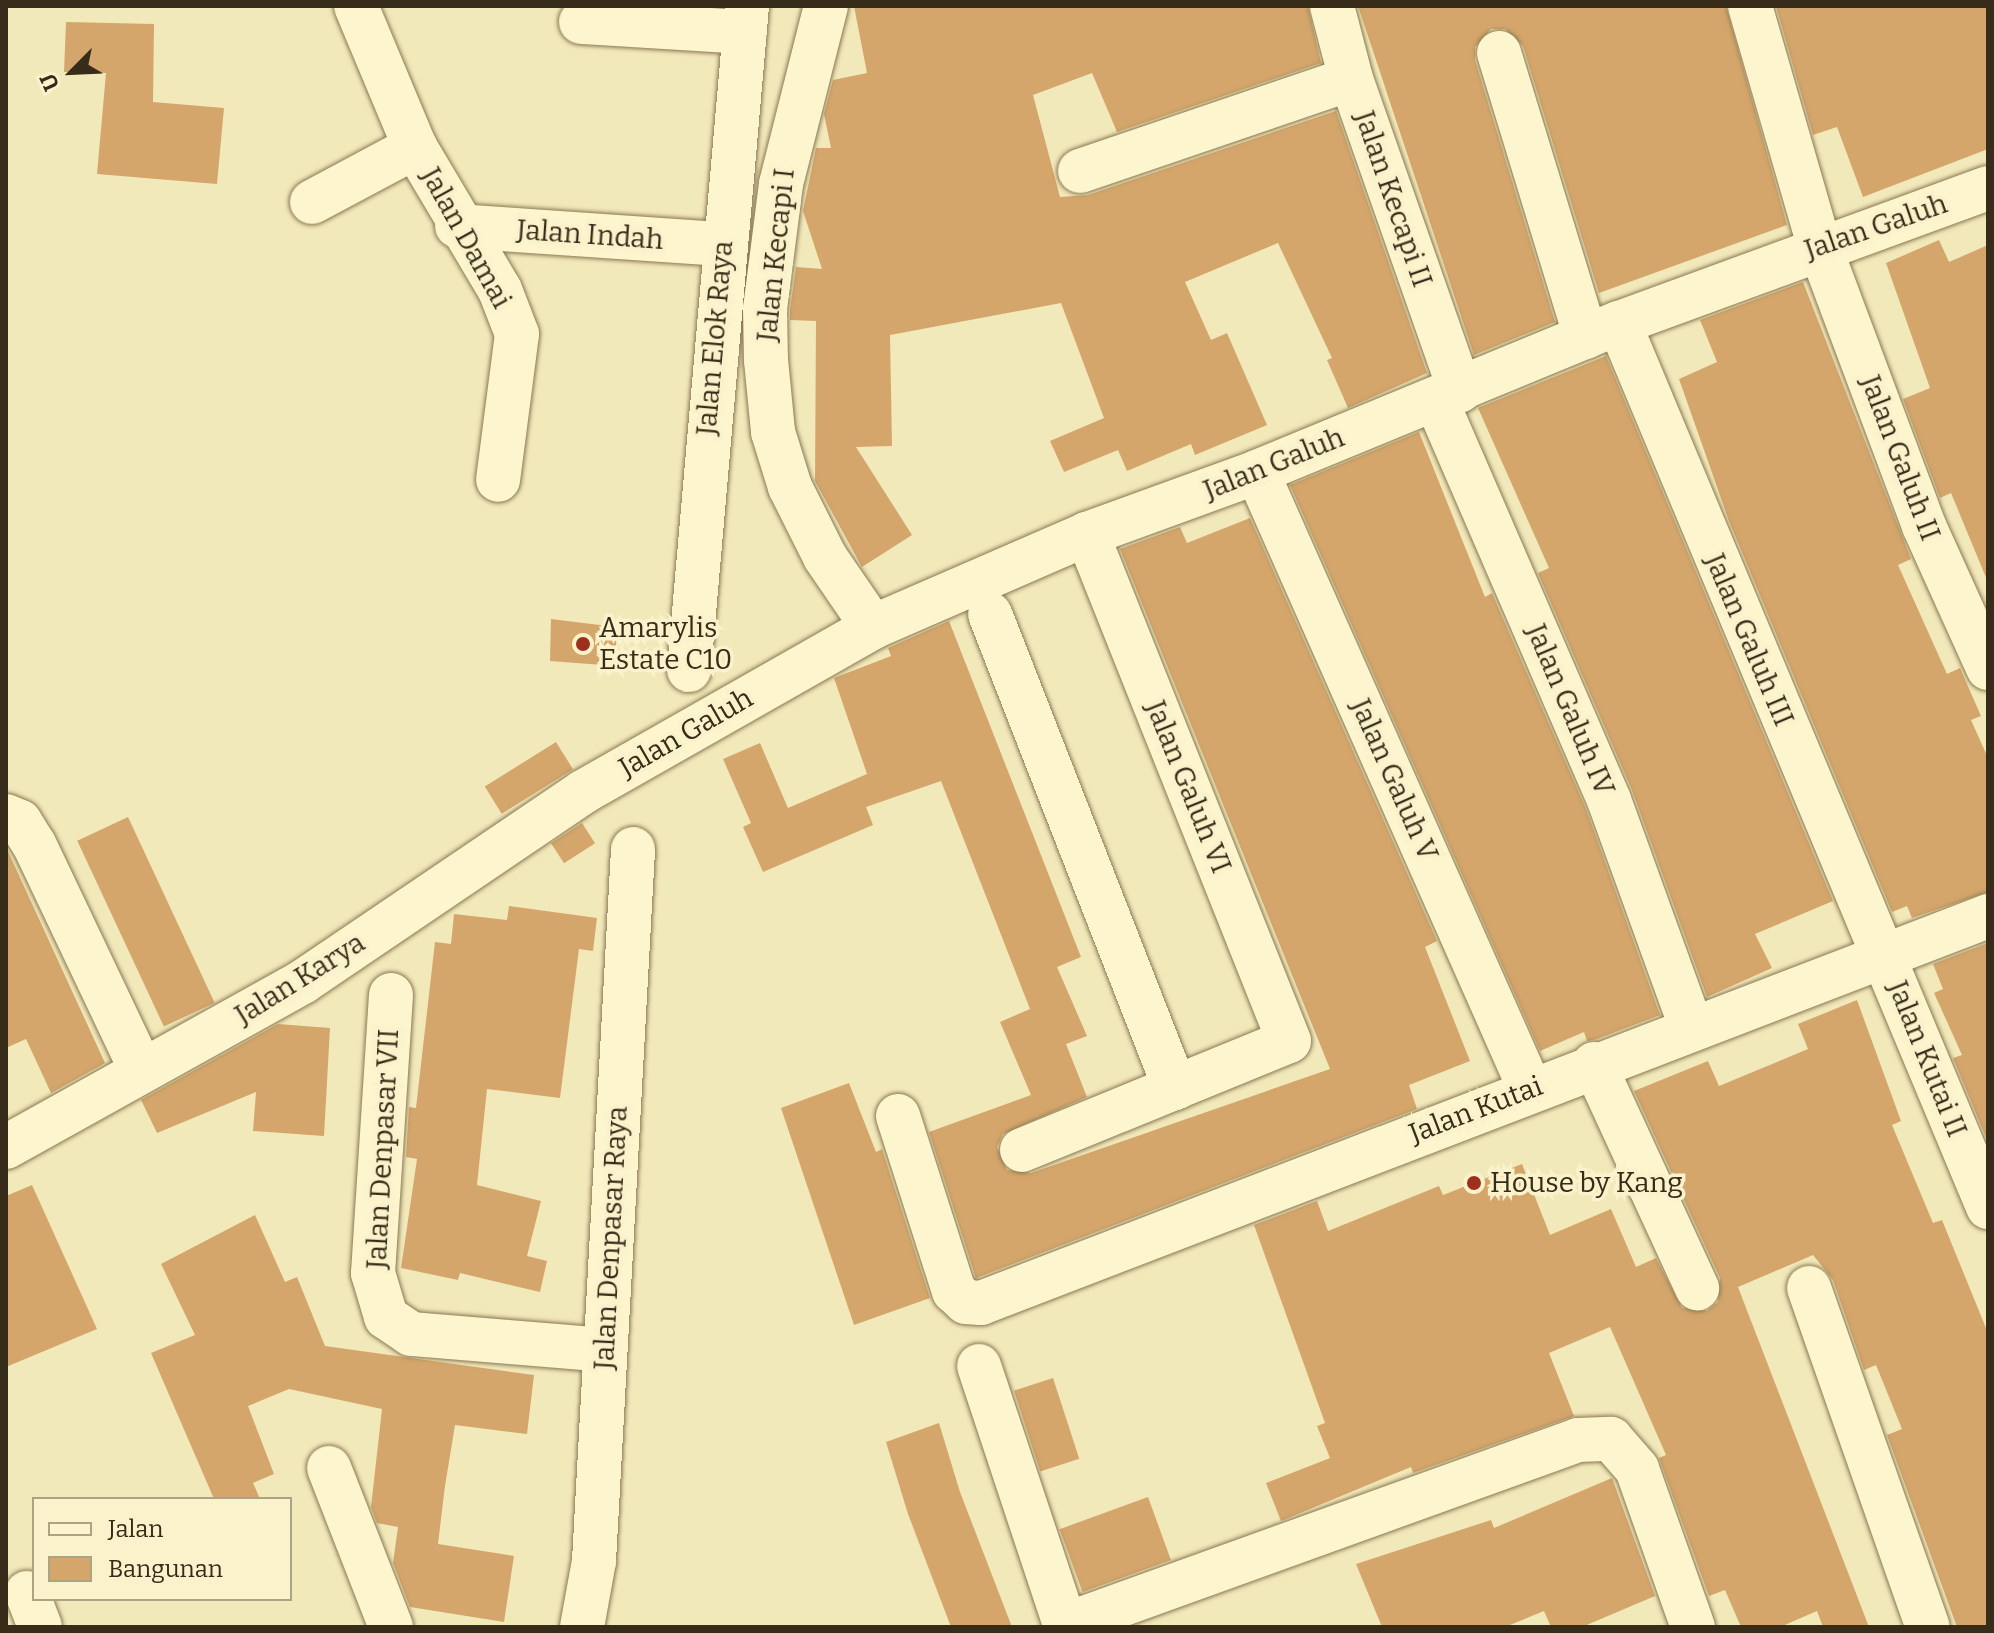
<!DOCTYPE html>
<style>
body{margin:0}
#map{position:relative;width:1994px;height:1633px;overflow:hidden;background:#f2e9ba;font-family:Bitter,serif}
div>[style]{position:absolute}
.building>*{inset:0;background:#d4a66b;transform-origin:0 0}
.roads{filter:drop-shadow(0 0 2px #8a7853) drop-shadow(0 0 2px #8a7853)}
.minor>*{height:44px;margin:-22px;padding:0 22px;transform-origin:22px;border-radius:22px;background:#fcf5cd}
.dots>*{width:22px;height:22px;translate:-50% -50%;box-sizing:border-box;border:4px solid #f9f2ca;border-radius:50%}
span{translate:-50% -50%;white-space:nowrap;text-align:center;line-height:1.15;-webkit-text-stroke:7px #f9f2ca;paint-order:stroke}
.street-label{font-size:28px;color:#372c19}
.poi-label{font-size:28px;color:#372c19}
.left{translate:0 -50%;text-align:left}
.frame{position:absolute;inset:0;border:8px solid #372c19;pointer-events:none}
.legend{position:absolute;left:32px;top:1497px;width:260px;height:104px;box-sizing:border-box;background:#f9f2ca;border:2px solid #aba383;margin:0;padding:10px 14px;list-style:none;font-size:24px;color:#372c19}
.legend li{display:flex;align-items:center;gap:16px;height:40px}
.legend b{width:40px;border:2px solid #aba383}
.north{position:absolute;left:32px;top:32px;width:80px;height:80px;-webkit-text-stroke:6px #f9f2ca;paint-order:stroke;rotate:246deg;font-size:22px;font-weight:700;line-height:32px;text-align:center;color:#372c19}
.north::after{content:'';display:block;margin:auto;width:28px;height:36px;background:#372c19;clip-path:polygon(50% 0,100% 100%,50% 72%,0 100%)}
</style>
<div id="map">
<div class="building">
<i style="clip-path:polygon(854px 6px,1308px 6px,1321px 63px,1117px 132px,1092px 73px,1033px 95px,1060px 197px,1088px 195px,1336px 111px,1427px 373px,1348px 408px,1327px 360px,1332px 358px,1278px 243px,1185px 282px,1211px 340px,1227px 333px,1267px 425px,1195px 455px,1191px 444px,1127px 471px,1118px 450px,1064px 472px,1050px 441px,1104px 418px,1061px 303px,890px 335px,892px 446px,856px 447px,912px 535px,862px 567px,815px 481px,816px 321px,790px 320px,790px 310px,796px 267px,822px 269px,803px 211px,816px 148px,831px 148px,824px 114px,833px 80px,867px 73px)"></i>
<i style="clip-path:polygon(1358px 6px,1726px 6px,1787px 225px,1599px 293px,1523px 46px,1505px 29px,1491px 29px,1475px 47px,1475px 60px,1555px 322px,1474px 355px)"></i>
<i style="clip-path:polygon(1776px 6px,1988px 6px,1988px 149px,1863px 197px,1837px 127px,1813px 135px)"></i>
<i style="clip-path:polygon(66px 22px,154px 24px,153px 102px,224px 108px,217px 184px,97px 174px,106px 73px,64px 72px)"></i>
<i style="clip-path:polygon(1939px 240px,1949px 262px,1988px 245px,1987px 580px,1951px 493px,1940px 498px,1903px 399px,1930px 388px,1886px 263px)"></i>
<i style="clip-path:polygon(1803px 282px,1911px 559px,1898px 565px,1947px 674px,1960px 668px,1981px 716px,1971px 720px,1988px 758px,1988px 892px,1912px 918px,1907px 906px,1892px 912px,1729px 521px,1679px 379px,1717px 362px,1700px 320px)"></i>
<i style="clip-path:polygon(1606px 356px,1833px 901px,1755px 934px,1772px 968px,1707px 997px,1632px 790px,1538px 573px,1549px 568px,1478px 408px)"></i>
<i style="clip-path:polygon(1419px 432px,1485px 597px,1492px 593px,1586px 809px,1660px 1015px,1597px 1039px,1587px 1041px,1584px 1032px,1540px 1051px,1290px 485px)"></i>
<i style="clip-path:polygon(1250px 518px,1437px 941px,1425px 947px,1470px 1061px,1409px 1085px,1417px 1109px,976px 1278px,929px 1132px,1031px 1095px,1000px 1022px,1030px 1009px,941px 781px,866px 807px,873px 825px,763px 872px,743px 827px,751px 823px,723px 759px,760px 743px,788px 808px,867px 774px,834px 678px,891px 656px,888px 648px,949px 621px,1081px 957px,1057px 967px,1087px 1036px,1066px 1044px,1087px 1097px,1003px 1134px,997px 1147px,1007px 1170px,1031px 1173px,1330px 1069px,1120px 549px,1180px 527px,1187px 543px)"></i>
<i style="clip-path:polygon(551px 619px,616px 627px,616px 666px,550px 661px)"></i>
<i style="left:556px;top:742px;width:32px;height:84px;rotate:58deg"></i>
<i style="left:128px;top:817px;width:205px;height:56px;rotate:65deg"></i>
<i style="left:582px;top:823px;width:24px;height:37px;rotate:57deg"></i>
<i style="clip-path:polygon(6px 847px,105px 1063px,51px 1093px,26px 1039px,6px 1048px)"></i>
<i style="clip-path:polygon(509px 906px,597px 918px,593px 951px,579px 949px,560px 1098px,487px 1089px,477px 1185px,541px 1201px,527px 1256px,547px 1261px,540px 1292px,460px 1273px,458px 1280px,401px 1268px,417px 1159px,406px 1157px,409px 1107px,416px 1108px,435px 942px,451px 944px,454px 914px,507px 920px)"></i>
<i style="clip-path:polygon(1988px 943px,1988px 1142px,1953px 1058px,1962px 1055px,1934px 993px,1943px 989px,1933px 964px)"></i>
<i style="clip-path:polygon(1857px 1000px,1901px 1121px,1892px 1125px,1933px 1223px,1942px 1220px,1988px 1333px,1988px 1627px,1957px 1627px,1887px 1435px,1902px 1429px,1876px 1365px,1864px 1370px,1833px 1280px,1813px 1255px,1738px 1287px,1869px 1627px,1823px 1627px,1817px 1611px,1780px 1627px,1741px 1627px,1725px 1590px,1709px 1596px,1659px 1458px,1666px 1455px,1610px 1327px,1549px 1353px,1574px 1416px,1413px 1473px,1411px 1467px,1281px 1521px,1266px 1483px,1330px 1458px,1317px 1426px,1325px 1423px,1254px 1225px,1317px 1201px,1328px 1231px,1439px 1186px,1443px 1195px,1522px 1164px,1550px 1235px,1611px 1209px,1636px 1267px,1656px 1258px,1682px 1308px,1707px 1311px,1718px 1302px,1720px 1278px,1634px 1091px,1708px 1061px,1719px 1086px,1808px 1049px,1798px 1024px)"></i>
<i style="clip-path:polygon(278px 1024px,330px 1028px,324px 1136px,253px 1131px,256px 1092px,157px 1133px,141px 1100px)"></i>
<i style="clip-path:polygon(849px 1083px,876px 1152px,882px 1149px,930px 1298px,854px 1325px,781px 1108px)"></i>
<i style="clip-path:polygon(32px 1185px,97px 1329px,6px 1367px,6px 1196px)"></i>
<i style="clip-path:polygon(255px 1215px,285px 1282px,297px 1277px,325px 1346px,534px 1375px,527px 1434px,455px 1425px,445px 1486px,438px 1544px,514px 1556px,504px 1622px,410px 1607px,393px 1563px,398px 1527px,377px 1523px,371px 1507px,382px 1409px,289px 1389px,248px 1406px,274px 1474px,253px 1483px,260px 1499px,214px 1499px,151px 1353px,195px 1335px,161px 1264px)"></i>
<i style="left:1053px;top:1378px;width:85px;height:41px;rotate:72deg"></i>
<i style="clip-path:polygon(939px 1423px,960px 1492px,1012px 1627px,951px 1627px,908px 1514px,886px 1442px)"></i>
<i style="clip-path:polygon(1612px 1478px,1655px 1596px,1582px 1627px,1551px 1627px,1544px 1611px,1505px 1627px,1382px 1627px,1356px 1564px,1491px 1520px,1494px 1528px)"></i>
<i style="left:1148px;top:1497px;width:67px;height:94px;rotate:70deg"></i>
</div>
<div class="roads">
<div class="minor">
<i style="left:356px;top:6px;width:153px;rotate:67.3deg"></i>
<i style="left:415px;top:147px;width:166px;rotate:59.3deg"></i>
<i style="left:500px;top:290px;width:47px;rotate:68.9deg"></i>
<i style="left:517px;top:334px;width:147px;rotate:97.4deg"></i>
<i style="left:826px;top:6px;width:184px;rotate:104.2deg"></i>
<i style="left:781px;top:184px;width:126px;rotate:97.3deg"></i>
<i style="left:765px;top:309px;width:51px;rotate:88.9deg"></i>
<i style="left:766px;top:360px;width:72px;rotate:84.4deg"></i>
<i style="left:773px;top:432px;width:58px;rotate:72.8deg"></i>
<i style="left:790px;top:487px;width:78px;rotate:63.4deg"></i>
<i style="left:825px;top:557px;width:85px;rotate:55.6deg"></i>
<i style="left:1332px;top:6px;width:75px;rotate:75.4deg"></i>
<i style="left:1351px;top:79px;width:330px;rotate:70.7deg"></i>
<i style="left:1750px;top:6px;width:249px;rotate:73.9deg"></i>
<i style="left:1819px;top:245px;width:300px;rotate:69.5deg"></i>
<i style="left:1924px;top:526px;width:156px;rotate:65.7deg"></i>
<i style="left:581px;top:22px;width:164px;rotate:3.5deg"></i>
<i style="left:1499px;top:53px;width:297px;rotate:73deg"></i>
<i style="left:1080px;top:171px;width:286px;rotate:-18.8deg"></i>
<i style="left:312px;top:202px;width:117px;rotate:-28.1deg"></i>
<i style="left:457px;top:226px;width:266px;rotate:3.9deg"></i>
<i style="left:1619px;top:323px;width:958px;rotate:67.34deg"></i>
<i style="left:1436px;top:400px;width:436px;rotate:66.6deg"></i>
<i style="left:1609px;top:800px;width:240px;rotate:70.1deg"></i>
<i style="left:1257px;top:472px;width:675px;rotate:66.13deg"></i>
<i style="left:990px;top:614px;width:509px;rotate:68.68deg"></i>
<i style="left:689px;top:670px;width:667px;rotate:-85.01deg"></i>
<i style="left:6px;top:816px;width:15px;rotate:23deg"></i>
<i style="left:20px;top:822px;width:26px;rotate:58deg"></i>
<i style="left:34px;top:844px;width:251px;rotate:64.6deg"></i>
<i style="left:391px;top:995px;width:279px;rotate:93.7deg"></i>
<i style="left:373px;top:1273px;width:46px;rotate:73.5deg"></i>
<i style="left:386px;top:1317px;width:30px;rotate:34deg"></i>
<i style="left:411px;top:1334px;width:194px;rotate:4.7deg"></i>
<i style="left:1594px;top:1064px;width:247px;rotate:65.3deg"></i>
<i style="left:898px;top:1116px;width:184px;rotate:72.3deg"></i>
<i style="left:954px;top:1291px;width:16px;rotate:43deg"></i>
<i style="left:966px;top:1302px;width:15px;rotate:4deg"></i>
<i style="left:981px;top:1303px;width:1079px;rotate:-21.02deg"></i>
<i style="left:6px;top:1147px;width:341px;rotate:-29.1deg"></i>
<i style="left:304px;top:981px;width:337px;rotate:-34.1deg"></i>
<i style="left:583px;top:792px;width:334px;rotate:-29.6deg"></i>
<i style="left:873px;top:627px;width:233px;rotate:-23.5deg"></i>
<i style="left:1087px;top:534px;width:181px;rotate:-20deg"></i>
<i style="left:1257px;top:472px;width:391px;rotate:-22.4deg"></i>
<i style="left:1619px;top:323px;width:393px;rotate:-20.1deg"></i>
<i style="left:1022px;top:1150px;width:288px;rotate:-22.2deg"></i>
<i style="left:1289px;top:1041px;width:546px;rotate:-111.72deg"></i>
<i style="left:1809px;top:1288px;width:359px;rotate:70.7deg"></i>
<i style="left:979px;top:1366px;width:275px;rotate:71.6deg"></i>
<i style="left:329px;top:1468px;width:171px;rotate:68.7deg"></i>
<i style="left:27px;top:1593px;width:36px;rotate:69deg"></i>
<i style="left:1065px;top:1625px;width:545px;rotate:-19.83deg"></i>
<i style="left:1578px;top:1440px;width:33px;rotate:-2deg"></i>
<i style="left:1611px;top:1439px;width:40px;rotate:49deg"></i>
<i style="left:1637px;top:1469px;width:168px;rotate:70.5deg"></i>
<i style="left:582px;top:1627px;width:67px;rotate:-79.7deg"></i>
<i style="left:594px;top:1561px;width:713px;rotate:-86.86deg"></i>
</div>
</div>
<div class="dots">
<i style="left:583px;top:644px;background:#9e2f1d"></i>
<i style="left:1474px;top:1183px;background:#9e2f1d"></i>
</div>
<div class="street-label">
<span style="left:1393px;top:199px;rotate:71deg">Jalan Kecapi II</span>
<span style="left:1876px;top:227px;rotate:-19deg">Jalan Galuh</span>
<span style="left:590px;top:235px;rotate:4deg">Jalan Indah</span>
<span style="left:466px;top:238px;rotate:61deg">Jalan Damai</span>
<span style="left:776px;top:255px;rotate:-84deg">Jalan Kecapi I</span>
<span style="left:715px;top:338px;rotate:-85deg">Jalan Elok Raya</span>
<span style="left:1900px;top:458px;rotate:69deg">Jalan Galuh II</span>
<span style="left:1274px;top:464px;rotate:-22deg">Jalan Galuh</span>
<span style="left:1749px;top:640px;rotate:67deg">Jalan Galuh III</span>
<span style="left:1570px;top:710px;rotate:67deg">Jalan Galuh IV</span>
<span style="left:686px;top:733px;rotate:-30deg">Jalan Galuh</span>
<span style="left:1394px;top:780px;rotate:66deg">Jalan Galuh V</span>
<span style="left:1188px;top:787px;rotate:68deg">Jalan Galuh VI</span>
<span style="left:300px;top:979px;rotate:-32deg">Jalan Karya</span>
<span style="left:1927px;top:1059px;rotate:68deg">Jalan Kutai II</span>
<span style="left:1476px;top:1110px;rotate:-21deg">Jalan Kutai</span>
<span style="left:383px;top:1149px;rotate:-87deg">Jalan Denpasar VII</span>
<span style="left:611px;top:1238px;rotate:-87deg">Jalan Denpasar Raya</span>
</div>
<div class="poi-label">
<span class="left" style="left:599px;top:644px">Amarylis<br>Estate C10</span>
<span class="left" style="left:1490px;top:1183px">House by Kang</span>
</div>
<div class="frame"></div>
<ul class="legend">
<li><b style="height:10px;background:#fcf5cd"></b>Jalan</li>
<li><b style="height:22px;background:#d4a66b"></b>Bangunan</li>
</ul>
<div class="north">U</div>
</div>
